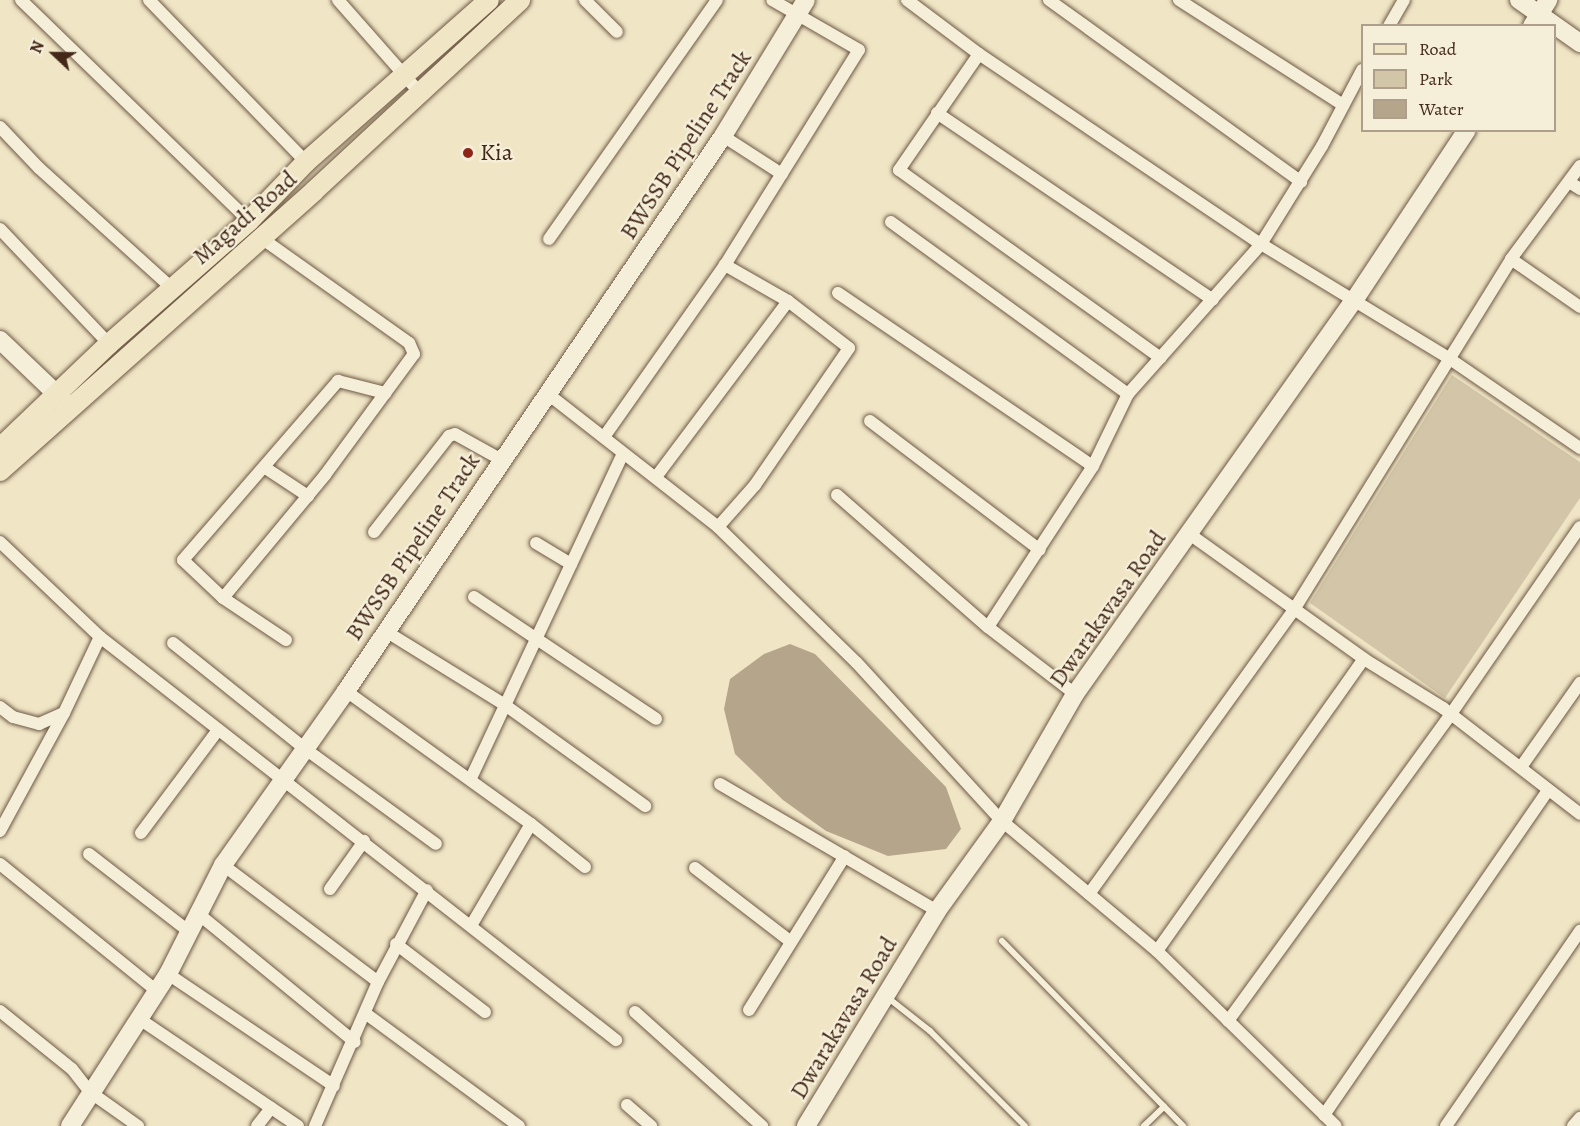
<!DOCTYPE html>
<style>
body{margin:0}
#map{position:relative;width:1580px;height:1126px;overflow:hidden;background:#f0e6c6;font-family:Alegreya,serif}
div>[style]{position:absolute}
.green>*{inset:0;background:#d3c6a8}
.water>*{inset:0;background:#b5a58b}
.roads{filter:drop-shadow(0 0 2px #6e5844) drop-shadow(0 0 2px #6e5844)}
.lane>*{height:6px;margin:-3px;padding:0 3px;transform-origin:3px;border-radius:3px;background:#f5efda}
.street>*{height:12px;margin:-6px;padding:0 6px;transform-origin:6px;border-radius:6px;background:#f5efda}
.secondary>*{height:18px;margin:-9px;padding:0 9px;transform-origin:9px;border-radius:9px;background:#f5efda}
.primary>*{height:20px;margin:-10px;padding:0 10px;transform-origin:10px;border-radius:10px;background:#f0e6c6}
.dots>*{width:16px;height:16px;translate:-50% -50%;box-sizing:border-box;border:3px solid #f5efda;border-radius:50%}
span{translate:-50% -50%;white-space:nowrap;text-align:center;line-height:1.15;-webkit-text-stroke:4.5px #f5efda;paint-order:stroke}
.street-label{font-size:24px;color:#432818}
.poi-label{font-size:24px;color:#432818}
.left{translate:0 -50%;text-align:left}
.legend{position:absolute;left:1361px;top:24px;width:195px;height:108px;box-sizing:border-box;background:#f5efda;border:2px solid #ae9f8c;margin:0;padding:8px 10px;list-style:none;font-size:18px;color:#432818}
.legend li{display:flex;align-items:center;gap:12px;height:30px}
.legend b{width:30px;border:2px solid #ae9f8c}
.north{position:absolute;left:24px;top:24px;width:60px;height:60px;-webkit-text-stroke:4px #f5efda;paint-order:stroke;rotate:292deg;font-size:16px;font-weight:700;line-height:24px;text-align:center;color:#432818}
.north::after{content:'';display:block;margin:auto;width:21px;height:27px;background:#432818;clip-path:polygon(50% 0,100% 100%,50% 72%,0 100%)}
</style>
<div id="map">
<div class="green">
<i style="clip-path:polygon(1452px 375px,1580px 462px,1580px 498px,1445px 698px,1310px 603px)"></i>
</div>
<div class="water">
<i style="clip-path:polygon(790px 644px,815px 654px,946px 787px,961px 829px,946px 849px,888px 856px,826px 831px,783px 800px,735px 754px,724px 709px,730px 679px,764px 654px)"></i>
</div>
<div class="roads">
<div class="lane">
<i style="left:1002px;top:941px;width:259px;rotate:45.6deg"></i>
<i style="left:887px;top:997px;width:55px;rotate:38.3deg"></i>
<i style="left:930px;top:1031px;width:134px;rotate:45deg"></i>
<i style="left:1144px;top:1126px;width:28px;rotate:-44deg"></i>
</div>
<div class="street">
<i style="left:21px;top:0;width:318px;rotate:44.1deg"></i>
<i style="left:149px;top:0;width:226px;rotate:45.9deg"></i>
<i style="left:338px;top:0;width:124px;rotate:48.6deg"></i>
<i style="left:585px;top:0;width:45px;rotate:45deg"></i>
<i style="left:907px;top:0;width:90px;rotate:36.9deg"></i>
<i style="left:979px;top:54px;width:340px;rotate:34deg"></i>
<i style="left:1261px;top:244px;width:221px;rotate:31.3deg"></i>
<i style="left:1450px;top:359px;width:158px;rotate:34.4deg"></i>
<i style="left:1049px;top:0;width:311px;rotate:35.8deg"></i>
<i style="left:1179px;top:0;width:195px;rotate:32.6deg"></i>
<i style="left:1389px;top:26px;width:30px;rotate:-60deg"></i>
<i style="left:979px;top:54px;width:141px;rotate:124.6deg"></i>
<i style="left:899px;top:170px;width:322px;rotate:35.7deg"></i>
<i style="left:937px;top:113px;width:333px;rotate:34.1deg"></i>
<i style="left:0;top:127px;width:57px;rotate:46.4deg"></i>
<i style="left:39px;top:168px;width:181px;rotate:42.1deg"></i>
<i style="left:723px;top:136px;width:70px;rotate:32.8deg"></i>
<i style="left:1569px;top:182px;width:13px;rotate:32deg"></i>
<i style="left:891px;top:222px;width:293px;rotate:36deg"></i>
<i style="left:0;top:229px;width:158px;rotate:46.5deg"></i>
<i style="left:549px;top:239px;width:292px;rotate:-54.9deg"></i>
<i style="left:1511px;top:259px;width:84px;rotate:34.8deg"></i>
<i style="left:838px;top:293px;width:308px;rotate:34.2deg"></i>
<i style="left:548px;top:394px;width:216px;rotate:38deg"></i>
<i style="left:718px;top:527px;width:194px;rotate:44.4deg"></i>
<i style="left:857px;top:663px;width:214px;rotate:47.5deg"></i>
<i style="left:1002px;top:821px;width:202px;rotate:40deg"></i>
<i style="left:1157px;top:951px;width:250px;rotate:44.4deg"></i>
<i style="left:870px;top:421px;width:213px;rotate:37.2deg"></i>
<i style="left:604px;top:437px;width:210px;rotate:-54.9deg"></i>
<i style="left:725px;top:265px;width:253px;rotate:-58.1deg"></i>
<i style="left:859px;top:50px;width:100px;rotate:-150.1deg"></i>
<i style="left:264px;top:467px;width:53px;rotate:33.4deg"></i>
<i style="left:656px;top:477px;width:220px;rotate:-53.1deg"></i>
<i style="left:837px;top:495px;width:201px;rotate:41.2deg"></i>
<i style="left:718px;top:527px;width:56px;rotate:-48.6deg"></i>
<i style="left:755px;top:485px;width:166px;rotate:-55.5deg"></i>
<i style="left:849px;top:348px;width:77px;rotate:-142.4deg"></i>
<i style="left:788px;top:301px;width:73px;rotate:-150.3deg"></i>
<i style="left:374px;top:532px;width:122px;rotate:-52deg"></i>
<i style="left:449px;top:436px;width:6px;rotate:-18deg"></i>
<i style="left:455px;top:434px;width:51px;rotate:29.1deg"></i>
<i style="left:1191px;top:535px;width:213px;rotate:35.6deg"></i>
<i style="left:1364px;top:659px;width:93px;rotate:31.8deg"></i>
<i style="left:1443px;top:708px;width:173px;rotate:37.7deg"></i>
<i style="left:0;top:542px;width:138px;rotate:43.5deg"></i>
<i style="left:100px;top:637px;width:655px;rotate:37.99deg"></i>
<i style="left:536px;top:543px;width:41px;rotate:31deg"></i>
<i style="left:474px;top:597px;width:219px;rotate:33.8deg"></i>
<i style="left:223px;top:598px;width:160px;rotate:-50.3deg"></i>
<i style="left:325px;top:475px;width:150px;rotate:-53.7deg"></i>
<i style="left:414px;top:354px;width:12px;rotate:-114deg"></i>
<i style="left:409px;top:343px;width:181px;rotate:-144.6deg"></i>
<i style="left:387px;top:632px;width:139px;rotate:31.7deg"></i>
<i style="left:505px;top:705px;width:173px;rotate:35.8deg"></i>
<i style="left:286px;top:640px;width:76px;rotate:-146.3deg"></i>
<i style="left:223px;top:598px;width:55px;rotate:-136.5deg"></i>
<i style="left:183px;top:560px;width:237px;rotate:-49.1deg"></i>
<i style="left:338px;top:381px;width:49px;rotate:14.3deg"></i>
<i style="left:173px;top:643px;width:168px;rotate:38.7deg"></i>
<i style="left:304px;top:748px;width:163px;rotate:36deg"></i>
<i style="left:346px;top:691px;width:228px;rotate:35.7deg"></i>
<i style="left:1075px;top:694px;width:110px;rotate:-142.4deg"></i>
<i style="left:988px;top:627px;width:192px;rotate:-56.9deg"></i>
<i style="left:1093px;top:466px;width:80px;rotate:-64.1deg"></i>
<i style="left:1128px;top:394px;width:200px;rotate:-48.4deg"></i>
<i style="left:1261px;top:244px;width:115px;rotate:-58.1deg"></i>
<i style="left:1322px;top:146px;width:86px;rotate:-62.2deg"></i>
<i style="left:0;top:707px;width:16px;rotate:38deg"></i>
<i style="left:13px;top:717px;width:27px;rotate:15deg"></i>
<i style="left:39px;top:724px;width:27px;rotate:-24deg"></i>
<i style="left:1521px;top:767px;width:103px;rotate:-54.9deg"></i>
<i style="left:471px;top:778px;width:358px;rotate:-64.9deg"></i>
<i style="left:720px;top:784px;width:251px;rotate:30.3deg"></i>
<i style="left:0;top:831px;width:134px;rotate:-61.5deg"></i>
<i style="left:64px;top:713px;width:84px;rotate:-64.7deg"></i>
<i style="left:141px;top:833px;width:129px;rotate:-53.2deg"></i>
<i style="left:89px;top:854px;width:124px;rotate:37.8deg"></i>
<i style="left:0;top:864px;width:202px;rotate:39deg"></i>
<i style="left:223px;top:865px;width:194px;rotate:37deg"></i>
<i style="left:695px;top:868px;width:121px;rotate:37.6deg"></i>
<i style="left:330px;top:889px;width:59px;rotate:-54.7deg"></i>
<i style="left:1089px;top:894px;width:352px;rotate:-54.2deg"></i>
<i style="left:1295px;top:608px;width:410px;rotate:-58.2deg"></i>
<i style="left:1511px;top:259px;width:116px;rotate:-53.4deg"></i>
<i style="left:196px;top:912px;width:205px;rotate:39.3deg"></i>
<i style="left:472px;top:924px;width:116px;rotate:-59.5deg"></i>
<i style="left:531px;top:824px;width:69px;rotate:38.5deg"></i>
<i style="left:396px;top:944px;width:112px;rotate:37.4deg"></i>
<i style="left:1157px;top:951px;width:358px;rotate:-54.7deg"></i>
<i style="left:168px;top:974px;width:200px;rotate:34deg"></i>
<i style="left:749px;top:1010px;width:181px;rotate:-58.1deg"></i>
<i style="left:0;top:1011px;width:92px;rotate:38.9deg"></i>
<i style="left:72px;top:1069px;width:29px;rotate:52deg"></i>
<i style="left:90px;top:1092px;width:59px;rotate:35.3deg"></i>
<i style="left:635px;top:1012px;width:171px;rotate:41.9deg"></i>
<i style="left:365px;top:1013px;width:191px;rotate:36.3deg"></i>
<i style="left:138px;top:1018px;width:193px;rotate:34deg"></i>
<i style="left:1228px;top:1021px;width:379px;rotate:-54deg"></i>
<i style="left:1451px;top:714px;width:227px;rotate:-55.4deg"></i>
<i style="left:627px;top:1105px;width:32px;rotate:41deg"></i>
<i style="left:1324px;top:1115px;width:395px;rotate:-55.4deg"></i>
<i style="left:257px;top:1126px;width:23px;rotate:-52deg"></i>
<i style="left:315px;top:1126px;width:157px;rotate:-66.4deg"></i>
<i style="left:378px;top:982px;width:104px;rotate:-62deg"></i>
<i style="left:1446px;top:1126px;width:237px;rotate:-55.5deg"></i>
<i style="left:1573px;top:1126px;width:11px;rotate:-49deg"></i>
</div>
<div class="secondary">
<i style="left:1519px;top:0;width:75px;rotate:35.2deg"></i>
<i style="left:1532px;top:26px;width:31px;rotate:-58deg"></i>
<i style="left:0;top:340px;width:91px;rotate:43.7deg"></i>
<i style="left:70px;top:1126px;width:181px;rotate:-57.2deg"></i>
<i style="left:168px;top:974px;width:122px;rotate:-63.2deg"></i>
<i style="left:223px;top:865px;width:213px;rotate:-54.7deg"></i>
<i style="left:346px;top:691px;width:671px;rotate:-55.81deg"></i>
<i style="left:723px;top:136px;width:159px;rotate:-58.6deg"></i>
<i style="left:806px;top:1126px;width:252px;rotate:-58.6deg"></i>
<i style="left:937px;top:911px;width:111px;rotate:-54.2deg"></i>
<i style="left:1002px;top:821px;width:146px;rotate:-60.1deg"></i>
<i style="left:1075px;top:694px;width:481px;rotate:-54.7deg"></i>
<i style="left:1353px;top:302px;width:206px;rotate:-56.5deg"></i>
</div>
<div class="primary">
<i style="left:0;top:448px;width:151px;rotate:-43.7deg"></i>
<i style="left:109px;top:344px;width:186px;rotate:-41.3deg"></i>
<i style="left:249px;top:221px;width:82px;rotate:-46deg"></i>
<i style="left:306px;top:162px;width:244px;rotate:-41.5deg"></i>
<i style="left:0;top:471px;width:421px;rotate:-41.7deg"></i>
<i style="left:314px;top:191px;width:281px;rotate:-42.8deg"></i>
</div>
</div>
<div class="dots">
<i style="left:468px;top:153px;background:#8f2418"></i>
</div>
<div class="street-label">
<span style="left:686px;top:145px;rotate:-57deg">BWSSB Pipeline Track</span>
<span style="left:245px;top:218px;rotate:-41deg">Magadi Road</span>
<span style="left:413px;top:547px;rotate:-56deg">BWSSB Pipeline Track</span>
<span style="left:1108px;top:609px;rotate:-55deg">Dwarakavasa Road</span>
<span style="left:844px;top:1018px;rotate:-59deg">Dwarakavasa Road</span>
</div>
<div class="poi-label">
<span class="left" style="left:480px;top:153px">Kia</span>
</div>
<ul class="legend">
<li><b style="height:8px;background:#f0e6c6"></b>Road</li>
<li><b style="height:16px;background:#d3c6a8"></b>Park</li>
<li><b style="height:16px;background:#b5a58b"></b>Water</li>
</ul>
<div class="north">N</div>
</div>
